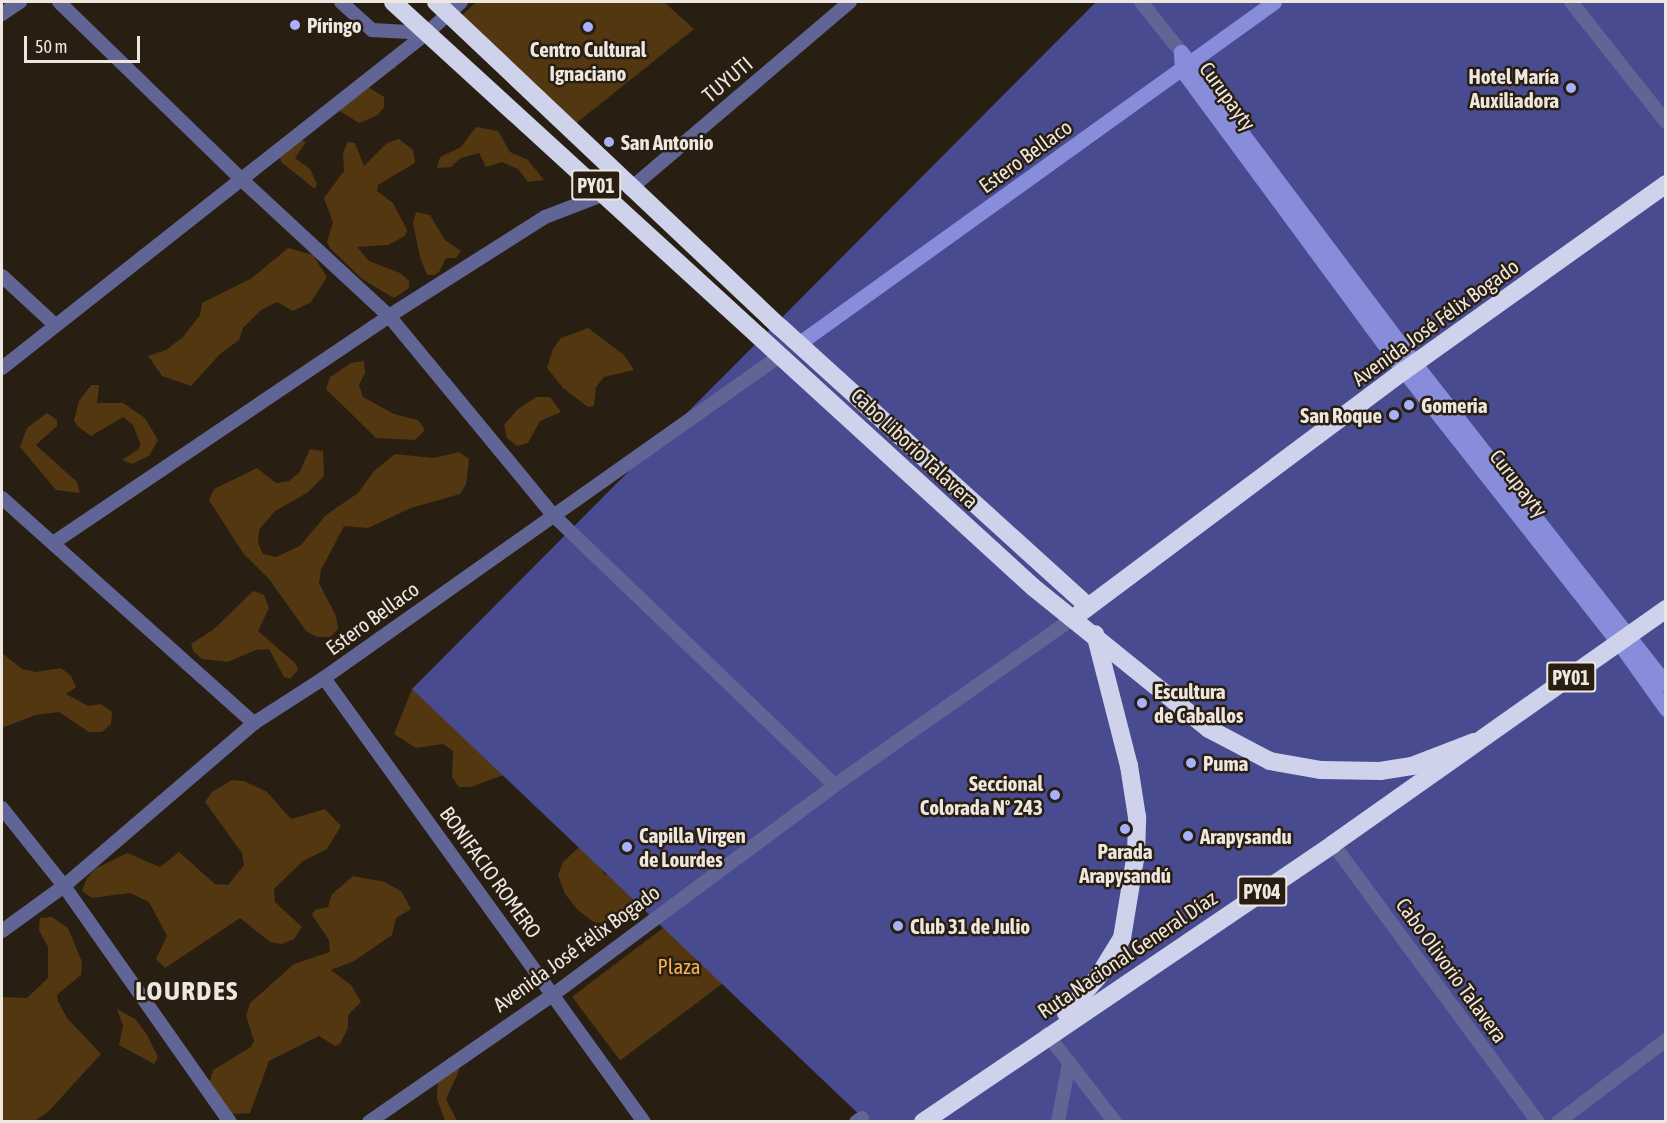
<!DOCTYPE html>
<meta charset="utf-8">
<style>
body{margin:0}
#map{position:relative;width:1667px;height:1123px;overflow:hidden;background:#281e12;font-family:"Asap Condensed",sans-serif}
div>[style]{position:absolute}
.green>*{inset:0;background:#523710;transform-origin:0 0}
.water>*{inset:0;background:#494b90}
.street>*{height:14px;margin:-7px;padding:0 7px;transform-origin:7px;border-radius:7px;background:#616596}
.secondary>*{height:15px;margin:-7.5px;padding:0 7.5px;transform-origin:7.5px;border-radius:7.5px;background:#878cdb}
.highway>*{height:18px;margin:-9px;padding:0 9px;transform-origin:9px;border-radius:9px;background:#cfd2eb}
.dots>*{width:16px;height:16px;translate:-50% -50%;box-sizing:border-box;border:3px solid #281e12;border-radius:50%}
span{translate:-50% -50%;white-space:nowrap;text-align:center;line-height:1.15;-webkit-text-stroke:5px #281e12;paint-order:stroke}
.shield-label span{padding:2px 4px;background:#281e12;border:2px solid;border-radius:4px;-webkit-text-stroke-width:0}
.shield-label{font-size:20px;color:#eee7df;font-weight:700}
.poi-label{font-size:21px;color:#eee7df;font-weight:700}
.left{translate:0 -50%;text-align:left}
.right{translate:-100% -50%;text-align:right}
.street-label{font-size:21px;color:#eee7df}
.park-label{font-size:21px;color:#f9b14d}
.district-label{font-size:27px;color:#eee7df;font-weight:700;letter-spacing:1.5px}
.frame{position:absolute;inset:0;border:3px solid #eee7df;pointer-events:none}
.scale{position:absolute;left:24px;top:36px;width:116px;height:27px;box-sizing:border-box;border:3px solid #eee7df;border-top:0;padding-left:8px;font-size:18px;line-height:21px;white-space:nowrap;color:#eee7df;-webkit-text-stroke:4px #281e12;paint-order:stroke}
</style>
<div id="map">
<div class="green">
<i style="clip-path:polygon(476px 2px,664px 2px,694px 29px,574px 125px,460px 17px)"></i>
<i style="clip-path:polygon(387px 61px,397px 68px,385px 70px,368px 87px,384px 97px,384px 107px,378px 115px,359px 123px,336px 109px,337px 104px,361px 87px,367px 76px)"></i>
<i style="clip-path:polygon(476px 127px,498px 131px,510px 152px,528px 160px,544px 180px,528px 182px,518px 169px,502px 162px,486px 167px,479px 153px,461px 158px,451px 167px,437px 168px,440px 157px,461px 147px)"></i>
<i style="clip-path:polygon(297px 138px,306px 142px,295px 158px,310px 169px,317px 184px,315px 189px,281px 162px,279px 152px)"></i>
<i style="clip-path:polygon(399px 139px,413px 150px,415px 163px,378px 185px,377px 191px,393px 203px,407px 230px,405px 236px,388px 245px,357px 247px,369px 261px,400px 273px,409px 281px,409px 288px,394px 298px,362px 279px,330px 248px,327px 242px,333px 222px,324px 198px,344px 171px,343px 152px,348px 142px,355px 143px,364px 166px,387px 143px)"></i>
<i style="clip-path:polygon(416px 212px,430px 215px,445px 240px,461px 251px,456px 258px,446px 258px,439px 272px,434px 275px,427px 275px,420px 257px,413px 223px)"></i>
<i style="clip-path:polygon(288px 248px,313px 255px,327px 277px,311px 302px,293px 311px,277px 302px,261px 310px,243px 328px,239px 340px,220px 354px,191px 386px,162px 376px,148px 356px,166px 350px,183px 337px,200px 315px,202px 303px,252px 278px)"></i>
<i style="clip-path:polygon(588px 328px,624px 355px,634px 370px,604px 377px,596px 387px,594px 406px,588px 407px,563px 388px,547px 368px,553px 349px,561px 338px)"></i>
<i style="clip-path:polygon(364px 361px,365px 373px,359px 385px,363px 397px,394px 414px,418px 420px,425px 430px,415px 440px,376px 438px,326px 389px,330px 377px,351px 363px)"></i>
<i style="clip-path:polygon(91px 385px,99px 385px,97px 403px,123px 403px,145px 418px,158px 440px,149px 456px,132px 464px,122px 460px,139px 449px,140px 443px,133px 425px,123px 417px,91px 436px,77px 426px,74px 420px,79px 401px)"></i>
<i style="clip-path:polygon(536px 397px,550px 397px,561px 412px,540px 421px,528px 443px,517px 446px,507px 438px,504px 425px,517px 410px)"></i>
<i style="clip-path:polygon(47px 413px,57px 420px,57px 426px,36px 445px,77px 482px,80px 493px,56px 490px,20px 447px,27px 428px)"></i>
<i style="clip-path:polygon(310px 449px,323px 451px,324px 476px,307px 493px,275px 511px,259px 530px,258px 543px,263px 554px,276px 557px,300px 546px,326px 515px,358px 493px,374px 471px,395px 454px,434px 458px,459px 452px,469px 459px,466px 484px,460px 494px,411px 508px,368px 528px,344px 526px,321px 570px,319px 583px,336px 616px,338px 629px,330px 637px,317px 637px,306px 631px,269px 579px,243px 553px,209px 500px,214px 489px,257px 468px,276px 483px,289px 481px,299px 473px)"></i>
<i style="clip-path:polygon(253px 591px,264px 595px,269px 608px,258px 631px,296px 664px,298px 670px,290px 679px,284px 677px,269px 649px,256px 650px,228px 662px,202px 659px,193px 651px,191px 644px,214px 629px)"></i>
<i style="clip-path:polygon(2px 653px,22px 669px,36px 672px,61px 668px,71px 676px,76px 687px,66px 694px,88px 706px,101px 704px,112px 712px,111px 724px,102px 732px,89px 732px,59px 712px,35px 715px,2px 728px)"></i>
<i style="clip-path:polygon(438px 686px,509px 773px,471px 787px,459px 787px,452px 777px,453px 751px,443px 744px,416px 748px,394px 734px,412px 689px)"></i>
<i style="clip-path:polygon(232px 780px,244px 781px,267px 792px,291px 819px,325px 809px,341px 826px,327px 849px,303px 861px,274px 889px,275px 902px,302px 927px,294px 939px,282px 944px,270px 942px,240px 918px,165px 968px,156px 959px,167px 936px,149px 902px,130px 893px,92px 898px,82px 891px,87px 878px,95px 869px,127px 853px,160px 867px,179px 852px,215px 884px,228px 885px,244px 865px,242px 853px,205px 802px,212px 792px)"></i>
<i style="clip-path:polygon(592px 835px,595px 858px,604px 874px,653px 895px,634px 913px,605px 924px,593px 922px,577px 909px,565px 894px,558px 875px,563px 862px)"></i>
<i style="clip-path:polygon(353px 876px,385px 882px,402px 892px,411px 909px,396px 918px,392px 935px,354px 961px,331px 970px,351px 985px,361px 1002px,348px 1015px,348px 1028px,340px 1044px,335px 1046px,319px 1036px,269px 1061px,250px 1113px,232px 1114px,209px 1084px,213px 1070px,251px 1047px,254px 1041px,246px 1016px,250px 1003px,294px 964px,330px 952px,329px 940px,312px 915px,315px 910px,328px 907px,332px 894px)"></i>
<i style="left:695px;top:904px;width:80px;height:154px;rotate:53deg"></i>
<i style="clip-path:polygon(52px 917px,68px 928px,82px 962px,81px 975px,57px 995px,58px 1001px,67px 1018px,101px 1054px,48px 1112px,34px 1121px,2px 1121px,2px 997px,27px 998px,48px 978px,48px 947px,39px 930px,40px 918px)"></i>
<i style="clip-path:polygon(117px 1009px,135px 1019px,146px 1033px,158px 1057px,154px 1064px,119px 1045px,123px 1026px)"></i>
<i style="clip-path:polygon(449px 1057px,456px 1059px,459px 1071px,446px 1099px,457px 1121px,445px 1121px,437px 1099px,438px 1072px)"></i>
</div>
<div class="water">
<i style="clip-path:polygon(1096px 2px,1665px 2px,1665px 1121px,866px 1121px,412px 689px)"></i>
</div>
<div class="street">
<i style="left:59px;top:2px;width:254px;rotate:44.2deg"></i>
<i style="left:241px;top:179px;width:202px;rotate:42.8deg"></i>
<i style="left:389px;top:316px;width:258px;rotate:50.5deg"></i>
<i style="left:553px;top:515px;width:390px;rotate:43.8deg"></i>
<i style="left:341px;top:2px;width:42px;rotate:42.1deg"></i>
<i style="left:372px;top:30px;width:55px;rotate:3.1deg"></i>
<i style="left:1141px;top:2px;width:64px;rotate:51.3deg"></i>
<i style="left:1571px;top:2px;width:153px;rotate:51.6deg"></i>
<i style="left:2px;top:14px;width:22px;rotate:-34deg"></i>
<i style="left:630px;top:189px;width:289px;rotate:-40.4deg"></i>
<i style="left:2px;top:276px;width:71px;rotate:42.7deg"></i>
<i style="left:2px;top:368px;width:541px;rotate:-38.25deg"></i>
<i style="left:427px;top:33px;width:46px;rotate:-42.4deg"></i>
<i style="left:2px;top:498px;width:338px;rotate:41.8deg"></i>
<i style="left:53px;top:543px;width:405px;rotate:-34deg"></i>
<i style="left:389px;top:316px;width:185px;rotate:-32.4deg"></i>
<i style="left:545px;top:217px;width:64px;rotate:-21deg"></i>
<i style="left:324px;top:678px;width:547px;rotate:54.22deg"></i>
<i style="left:2px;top:808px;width:100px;rotate:51.5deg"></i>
<i style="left:64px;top:886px;width:289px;rotate:54.9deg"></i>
<i style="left:1333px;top:844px;width:345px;rotate:53.6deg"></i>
<i style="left:2px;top:931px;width:77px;rotate:-36deg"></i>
<i style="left:64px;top:886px;width:250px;rotate:-40.6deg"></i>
<i style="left:254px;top:723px;width:83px;rotate:-32.7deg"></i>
<i style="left:324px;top:678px;width:560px;rotate:-35.25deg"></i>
<i style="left:1047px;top:1034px;width:111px;rotate:52.3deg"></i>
<i style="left:369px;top:1122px;width:225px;rotate:-34.7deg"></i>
<i style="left:554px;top:994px;width:350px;rotate:-36.6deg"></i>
<i style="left:835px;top:785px;width:288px;rotate:-35deg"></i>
<i style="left:856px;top:1122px;width:7px;rotate:-34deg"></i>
<i style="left:1058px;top:1122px;width:60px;rotate:-79.4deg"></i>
<i style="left:1558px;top:1122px;width:136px;rotate:-37.2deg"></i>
</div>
<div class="secondary">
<i style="left:1181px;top:52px;width:18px;rotate:87deg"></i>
<i style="left:1182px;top:70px;width:374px;rotate:53.6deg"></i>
<i style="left:1404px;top:371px;width:347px;rotate:51.7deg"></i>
<i style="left:1619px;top:643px;width:81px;rotate:54.5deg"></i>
<i style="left:1181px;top:52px;width:390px;rotate:53.1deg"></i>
<i style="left:1415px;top:364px;width:407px;rotate:51.9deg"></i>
<i style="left:798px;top:344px;width:586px;rotate:-35.7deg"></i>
</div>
<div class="highway">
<i style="left:393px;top:2px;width:867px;rotate:42.43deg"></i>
<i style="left:1033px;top:587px;width:226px;rotate:38.9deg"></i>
<i style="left:1209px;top:729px;width:69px;rotate:27.7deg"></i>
<i style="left:1270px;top:761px;width:52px;rotate:10deg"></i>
<i style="left:1321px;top:770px;width:59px;rotate:1deg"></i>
<i style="left:1380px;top:771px;width:32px;rotate:-9deg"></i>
<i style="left:1412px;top:766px;width:66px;rotate:-21.2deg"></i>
<i style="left:436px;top:2px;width:473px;rotate:43.4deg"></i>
<i style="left:780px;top:327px;width:416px;rotate:42.2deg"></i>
<i style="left:1080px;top:613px;width:404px;rotate:-36.8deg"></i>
<i style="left:1404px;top:371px;width:322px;rotate:-35.5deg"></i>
<i style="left:1066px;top:1013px;width:48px;rotate:-48.4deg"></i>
<i style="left:1098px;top:977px;width:46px;rotate:-58.4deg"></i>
<i style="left:1122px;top:938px;width:86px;rotate:-80.6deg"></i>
<i style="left:1136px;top:853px;width:36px;rotate:-88deg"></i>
<i style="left:1137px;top:817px;width:52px;rotate:-98.9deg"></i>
<i style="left:1129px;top:766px;width:136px;rotate:-104.4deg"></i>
<i style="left:923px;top:1122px;width:495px;rotate:-34.1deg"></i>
<i style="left:1333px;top:844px;width:408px;rotate:-35.2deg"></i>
</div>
<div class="dots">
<i style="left:295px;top:25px;background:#a9b0fc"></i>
<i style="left:588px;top:27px;background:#a9b0fc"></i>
<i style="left:1571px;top:88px;background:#a9b0fc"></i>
<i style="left:609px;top:142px;background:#a9b0fc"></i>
<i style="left:1409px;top:405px;background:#a9b0fc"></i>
<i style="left:1394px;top:415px;background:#a9b0fc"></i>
<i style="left:1142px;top:703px;background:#a9b0fc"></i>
<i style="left:1191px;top:763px;background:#a9b0fc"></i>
<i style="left:1055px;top:795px;background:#a9b0fc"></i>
<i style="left:1125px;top:829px;background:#a9b0fc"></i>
<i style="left:1188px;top:836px;background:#a9b0fc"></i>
<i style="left:627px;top:847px;background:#a9b0fc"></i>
<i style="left:898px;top:926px;background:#a9b0fc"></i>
</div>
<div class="shield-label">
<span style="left:596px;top:185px">PY01</span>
<span style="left:1571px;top:677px">PY01</span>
<span style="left:1262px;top:891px">PY04</span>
</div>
<div class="poi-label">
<span class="left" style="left:307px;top:25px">Píringo</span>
<span style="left:588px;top:61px">Centro Cultural<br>Ignaciano</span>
<span class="right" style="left:1559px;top:88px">Hotel María<br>Auxiliadora</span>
<span class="left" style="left:621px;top:142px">San Antonio</span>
<span class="left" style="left:1421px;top:405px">Gomeria</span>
<span class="right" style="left:1382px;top:415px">San Roque</span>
<span class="left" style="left:1154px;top:703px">Escultura<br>de Caballos</span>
<span class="left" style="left:1203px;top:763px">Puma</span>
<span class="right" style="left:1043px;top:795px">Seccional<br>Colorada Nº 243</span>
<span class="left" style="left:639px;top:847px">Capilla Virgen<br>de Lourdes</span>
<span class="left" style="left:1200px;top:836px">Arapysandu</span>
<span style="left:1125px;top:863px">Parada<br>Arapysandú</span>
<span class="left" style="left:910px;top:926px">Club 31 de Julio</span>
</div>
<div class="street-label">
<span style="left:727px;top:79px;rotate:-40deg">TUYUTI</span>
<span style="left:1228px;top:96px;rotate:54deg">Curupayty</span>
<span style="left:1025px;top:156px;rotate:-36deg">Estero Bellaco</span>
<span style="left:1435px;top:322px;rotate:-36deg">Avenida José Félix Bogado</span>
<span style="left:915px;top:448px;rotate:43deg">Cabo Liborio Talavera</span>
<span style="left:1519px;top:483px;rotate:52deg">Curupayty</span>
<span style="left:372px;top:618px;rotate:-36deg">Estero Bellaco</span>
<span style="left:491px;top:872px;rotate:54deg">BONIFACIO ROMERO</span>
<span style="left:576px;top:948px;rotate:-36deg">Avenida José Félix Bogado</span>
<span style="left:1127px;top:954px;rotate:-34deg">Ruta Nacional General Díaz</span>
<span style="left:1452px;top:970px;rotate:54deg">Cabo Olivorio Talavera</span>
</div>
<div class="park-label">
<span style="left:679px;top:966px">Plaza</span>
</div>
<div class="district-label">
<span style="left:187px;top:991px">LOURDES</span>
</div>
<div class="frame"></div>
<div class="scale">50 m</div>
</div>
